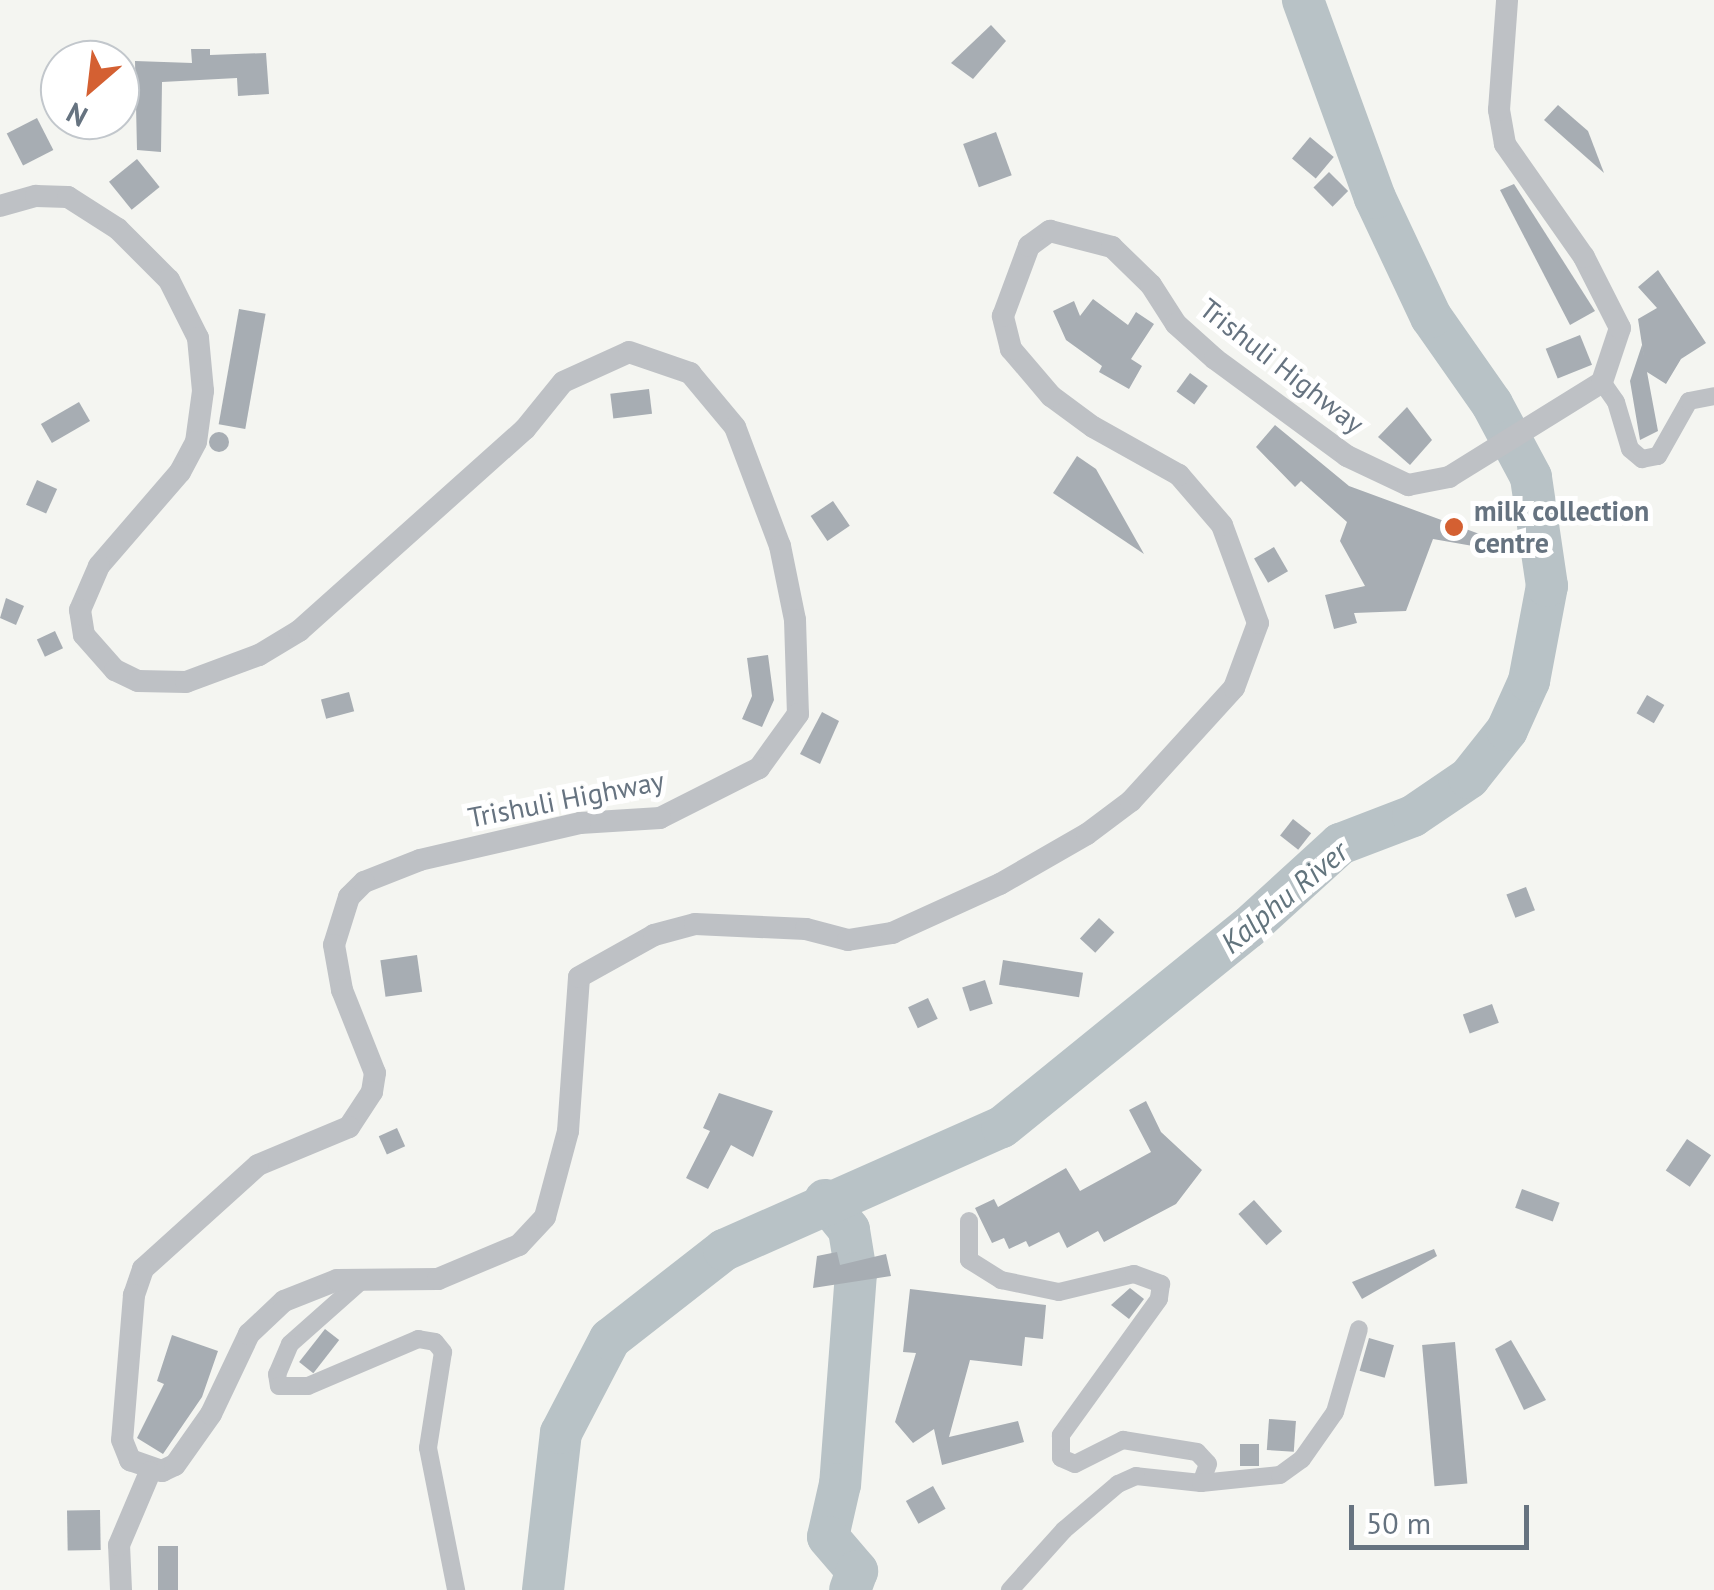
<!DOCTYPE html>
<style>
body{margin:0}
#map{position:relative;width:1714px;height:1590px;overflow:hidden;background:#f4f5f1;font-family:"PT Sans",sans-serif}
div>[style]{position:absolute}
.river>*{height:42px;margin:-21px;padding:0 21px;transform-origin:21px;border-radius:21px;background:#b8c2c6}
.building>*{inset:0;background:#a7adb3;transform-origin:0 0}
.round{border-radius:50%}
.minor>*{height:18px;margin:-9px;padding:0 9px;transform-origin:9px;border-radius:9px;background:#bec1c5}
.tertiary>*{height:22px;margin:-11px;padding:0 11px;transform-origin:11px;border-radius:11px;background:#bec1c5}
.dots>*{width:28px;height:28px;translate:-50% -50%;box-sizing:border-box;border:5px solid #fff;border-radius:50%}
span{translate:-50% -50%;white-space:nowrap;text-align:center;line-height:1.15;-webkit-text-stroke:10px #fff;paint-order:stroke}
.street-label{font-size:28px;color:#667380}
.poi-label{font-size:28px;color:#667380;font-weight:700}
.left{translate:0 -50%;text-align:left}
.water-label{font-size:30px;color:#62747d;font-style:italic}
.north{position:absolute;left:40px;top:40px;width:100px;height:100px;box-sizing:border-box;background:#fff;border:2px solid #c2c7cc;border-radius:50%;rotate:208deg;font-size:28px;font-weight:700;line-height:40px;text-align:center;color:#667380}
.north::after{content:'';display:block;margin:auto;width:35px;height:45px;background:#d46032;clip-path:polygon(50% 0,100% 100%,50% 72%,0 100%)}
.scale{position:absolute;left:1349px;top:1505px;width:180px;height:45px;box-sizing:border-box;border:5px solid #667380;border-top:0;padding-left:12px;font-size:30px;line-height:35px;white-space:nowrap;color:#667380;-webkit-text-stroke:8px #fff;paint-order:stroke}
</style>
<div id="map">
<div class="river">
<i style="left:825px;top:1200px;width:38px;rotate:51deg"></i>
<i style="left:849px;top:1230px;width:44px;rotate:80.8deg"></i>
<i style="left:856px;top:1273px;width:212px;rotate:94.3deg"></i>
<i style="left:840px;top:1484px;width:54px;rotate:102.8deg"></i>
<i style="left:828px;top:1537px;width:45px;rotate:49.5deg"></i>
<i style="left:857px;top:1571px;width:20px;rotate:110deg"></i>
<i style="left:543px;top:1590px;width:158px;rotate:-83.5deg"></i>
<i style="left:561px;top:1433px;width:106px;rotate:-62.5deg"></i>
<i style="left:610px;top:1339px;width:145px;rotate:-38deg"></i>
<i style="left:724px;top:1250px;width:304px;rotate:-23.9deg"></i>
<i style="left:1002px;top:1127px;width:316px;rotate:-39deg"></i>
<i style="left:1248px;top:928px;width:125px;rotate:-42.4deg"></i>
<i style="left:1340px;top:844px;width:78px;rotate:-21deg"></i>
<i style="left:1413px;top:816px;width:68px;rotate:-34.2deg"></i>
<i style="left:1469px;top:778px;width:61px;rotate:-51.6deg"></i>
<i style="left:1507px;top:730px;width:54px;rotate:-65.8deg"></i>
<i style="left:1529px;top:681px;width:97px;rotate:-79.3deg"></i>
<i style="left:1547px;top:586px;width:110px;rotate:-98.4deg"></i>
<i style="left:1531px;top:477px;width:83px;rotate:-118.1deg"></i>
<i style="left:1492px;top:404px;width:106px;rotate:-125deg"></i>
<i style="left:1431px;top:317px;width:132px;rotate:-115.2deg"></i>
<i style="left:1375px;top:198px;width:211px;rotate:-110deg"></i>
</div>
<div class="building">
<i style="clip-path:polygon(991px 25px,1006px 41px,973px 79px,951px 63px)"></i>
<i style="clip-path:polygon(191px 49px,210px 49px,210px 55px,266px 53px,269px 94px,238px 96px,237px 78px,162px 82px,161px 152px,137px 150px,135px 61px,192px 63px)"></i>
<i style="clip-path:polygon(1558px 105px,1588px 131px,1604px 173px,1544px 120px)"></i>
<i style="left:37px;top:118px;width:36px;height:34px;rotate:63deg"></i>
<i style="left:996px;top:132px;width:46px;height:35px;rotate:70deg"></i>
<i style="left:1310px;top:137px;width:31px;height:28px;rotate:40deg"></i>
<i style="left:137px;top:159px;width:36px;height:36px;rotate:51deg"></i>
<i style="left:1329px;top:172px;width:27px;height:22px;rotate:45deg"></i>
<i style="clip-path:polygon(1514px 184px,1595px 311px,1570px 325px,1500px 190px)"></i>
<i style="clip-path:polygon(1658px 270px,1706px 343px,1681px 359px,1666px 384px,1647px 372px,1658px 431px,1640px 440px,1630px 381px,1642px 345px,1645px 364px,1638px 319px,1657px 308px,1638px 287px)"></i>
<i style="clip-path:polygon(1093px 299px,1128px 325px,1136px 312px,1154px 324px,1131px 359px,1142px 366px,1129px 389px,1099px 372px,1102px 366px,1066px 340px,1053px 311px,1074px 301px,1080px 316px)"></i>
<i style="left:239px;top:309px;width:27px;height:117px;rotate:10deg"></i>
<i style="left:1580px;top:335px;width:32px;height:37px;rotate:68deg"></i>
<i style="left:1190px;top:373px;width:22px;height:23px;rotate:36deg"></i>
<i style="left:649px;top:389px;width:25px;height:39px;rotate:83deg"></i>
<i style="left:79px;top:402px;width:22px;height:44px;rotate:60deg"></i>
<i style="clip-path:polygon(1407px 407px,1432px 440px,1410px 465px,1378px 437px)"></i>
<i style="clip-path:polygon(1275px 425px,1349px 486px,1493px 539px,1490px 549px,1433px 539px,1406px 611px,1354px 613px,1357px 623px,1334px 629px,1325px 595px,1365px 586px,1340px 541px,1347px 522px,1301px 481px,1295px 487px,1256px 447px)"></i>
<i class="round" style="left:209px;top:432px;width:20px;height:20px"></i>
<i style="clip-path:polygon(1077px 456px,1096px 469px,1144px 554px,1053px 493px)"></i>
<i style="left:37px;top:480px;width:22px;height:27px;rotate:24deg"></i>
<i style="left:833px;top:501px;width:30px;height:27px;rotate:56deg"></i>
<i style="left:1274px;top:547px;width:28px;height:23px;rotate:60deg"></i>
<i style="clip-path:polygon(6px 598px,24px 606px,16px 625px,0 618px)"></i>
<i style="left:55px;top:631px;width:19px;height:20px;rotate:65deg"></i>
<i style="clip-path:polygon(768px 655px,774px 700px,762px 727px,742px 719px,752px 696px,747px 658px)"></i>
<i style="left:349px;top:692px;width:20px;height:29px;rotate:75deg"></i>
<i style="left:1647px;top:695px;width:20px;height:21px;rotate:30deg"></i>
<i style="clip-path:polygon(822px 712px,839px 721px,820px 764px,800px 754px)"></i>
<i style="left:1293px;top:819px;width:23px;height:21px;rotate:38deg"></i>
<i style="left:1526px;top:887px;width:25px;height:21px;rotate:69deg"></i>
<i style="left:1099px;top:918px;width:21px;height:28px;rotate:43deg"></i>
<i style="left:417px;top:955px;width:37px;height:37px;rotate:82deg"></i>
<i style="left:1003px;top:960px;width:81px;height:25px;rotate:9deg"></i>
<i style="left:985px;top:980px;width:25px;height:24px;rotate:72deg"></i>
<i style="left:928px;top:998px;width:23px;height:22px;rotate:65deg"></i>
<i style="left:1492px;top:1004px;width:20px;height:31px;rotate:70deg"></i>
<i style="clip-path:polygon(719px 1093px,773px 1111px,753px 1157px,731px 1145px,708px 1189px,686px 1178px,710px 1131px,703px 1128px)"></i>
<i style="clip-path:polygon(1146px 1101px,1161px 1132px,1202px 1170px,1176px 1204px,1104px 1242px,1098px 1231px,1067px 1248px,1059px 1232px,1029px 1247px,1026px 1241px,1009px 1249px,1004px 1238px,992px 1243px,975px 1208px,994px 1199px,998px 1207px,1066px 1168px,1080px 1191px,1151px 1152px,1129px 1110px)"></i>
<i style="left:397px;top:1128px;width:20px;height:20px;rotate:66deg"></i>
<i style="left:1687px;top:1139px;width:29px;height:38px;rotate:34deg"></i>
<i style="left:1522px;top:1189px;width:40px;height:20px;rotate:20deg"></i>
<i style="left:1254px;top:1200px;width:42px;height:21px;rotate:48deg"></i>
<i style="clip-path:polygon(1434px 1249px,1437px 1256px,1362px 1299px,1352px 1282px)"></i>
<i style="clip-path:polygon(837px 1252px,840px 1265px,886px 1254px,891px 1276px,813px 1288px,817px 1256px)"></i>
<i style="clip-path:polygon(1130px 1288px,1144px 1299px,1129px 1319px,1111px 1305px)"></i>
<i style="clip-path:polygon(910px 1289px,1046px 1305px,1043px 1339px,1025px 1337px,1022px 1366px,970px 1360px,949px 1437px,1018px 1421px,1024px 1442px,942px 1465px,934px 1429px,913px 1443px,895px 1422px,916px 1353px,903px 1352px)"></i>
<i style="left:325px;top:1329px;width:18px;height:42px;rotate:38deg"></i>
<i style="clip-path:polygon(172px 1335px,218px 1351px,202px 1397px,163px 1454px,137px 1438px,164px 1384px,157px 1381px)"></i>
<i style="left:1369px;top:1338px;width:26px;height:34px;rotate:16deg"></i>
<i style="clip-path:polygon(1511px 1340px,1546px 1400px,1524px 1410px,1495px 1349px)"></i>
<i style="left:1455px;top:1342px;width:142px;height:33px;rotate:85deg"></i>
<i style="left:1269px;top:1419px;width:27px;height:31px;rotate:4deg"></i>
<i style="left:1240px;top:1444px;width:19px;height:22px"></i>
<i style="left:933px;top:1486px;width:26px;height:31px;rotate:61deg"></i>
<i style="left:100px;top:1510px;width:40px;height:33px;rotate:89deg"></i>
<i style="left:158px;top:1546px;width:20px;height:44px"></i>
</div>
<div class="minor">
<i style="left:1602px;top:382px;width:24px;rotate:55deg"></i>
<i style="left:1616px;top:402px;width:49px;rotate:73.4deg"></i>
<i style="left:1630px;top:449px;width:16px;rotate:40deg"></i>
<i style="left:1642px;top:459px;width:16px;rotate:-11deg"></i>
<i style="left:1658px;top:456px;width:63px;rotate:-60.6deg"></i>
<i style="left:1689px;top:401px;width:25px;rotate:-11deg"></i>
<i style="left:969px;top:1221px;width:39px;rotate:90deg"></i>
<i style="left:969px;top:1260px;width:38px;rotate:32deg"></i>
<i style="left:1001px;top:1280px;width:59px;rotate:11.7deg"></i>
<i style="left:1059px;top:1292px;width:77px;rotate:-13.5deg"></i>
<i style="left:1134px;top:1274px;width:29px;rotate:20deg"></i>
<i style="left:1161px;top:1284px;width:15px;rotate:98deg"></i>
<i style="left:1159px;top:1299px;width:168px;rotate:125.8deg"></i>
<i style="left:1061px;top:1435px;width:23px;rotate:90deg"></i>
<i style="left:1061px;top:1458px;width:15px;rotate:23deg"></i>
<i style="left:1075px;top:1464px;width:54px;rotate:-26.6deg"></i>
<i style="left:1123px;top:1440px;width:75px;rotate:9.2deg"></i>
<i style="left:1197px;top:1452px;width:16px;rotate:47deg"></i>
<i style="left:1208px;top:1464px;width:20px;rotate:110deg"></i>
<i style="left:1201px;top:1483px;width:65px;rotate:-173.9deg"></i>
<i style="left:1136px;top:1476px;width:20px;rotate:156deg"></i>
<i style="left:1118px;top:1484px;width:71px;rotate:139.6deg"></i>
<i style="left:1064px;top:1530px;width:81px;rotate:132deg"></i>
<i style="left:361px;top:1281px;width:95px;rotate:138.4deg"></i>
<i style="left:290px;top:1344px;width:33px;rotate:113deg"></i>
<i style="left:277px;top:1374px;width:12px;rotate:81deg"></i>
<i style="left:279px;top:1386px;width:29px"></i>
<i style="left:308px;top:1386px;width:120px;rotate:-23.1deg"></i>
<i style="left:418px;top:1339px;width:17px;rotate:10deg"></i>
<i style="left:435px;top:1342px;width:13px;rotate:51deg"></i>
<i style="left:443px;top:1352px;width:97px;rotate:98.9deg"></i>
<i style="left:428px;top:1448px;width:145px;rotate:78.8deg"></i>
<i style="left:1201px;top:1483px;width:79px;rotate:-5.8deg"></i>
<i style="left:1280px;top:1475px;width:27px;rotate:-36deg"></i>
<i style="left:1302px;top:1459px;width:57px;rotate:-54.9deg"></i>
<i style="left:1335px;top:1412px;width:86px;rotate:-73.9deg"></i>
</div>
<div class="tertiary">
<i style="left:0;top:206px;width:37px;rotate:-16deg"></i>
<i style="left:36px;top:196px;width:32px;rotate:2deg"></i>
<i style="left:68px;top:197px;width:59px;rotate:32.6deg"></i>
<i style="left:118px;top:229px;width:72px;rotate:45deg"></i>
<i style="left:169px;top:280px;width:65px;rotate:63.4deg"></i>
<i style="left:198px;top:338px;width:53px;rotate:84.6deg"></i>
<i style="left:203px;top:391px;width:51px;rotate:97.8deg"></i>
<i style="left:196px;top:442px;width:34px;rotate:118deg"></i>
<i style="left:180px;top:472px;width:124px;rotate:130.8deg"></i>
<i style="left:99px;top:566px;width:48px;rotate:113.4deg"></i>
<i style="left:80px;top:610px;width:25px;rotate:81deg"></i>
<i style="left:84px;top:635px;width:47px;rotate:48.5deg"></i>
<i style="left:115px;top:670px;width:25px;rotate:26deg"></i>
<i style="left:138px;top:681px;width:48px;rotate:1.2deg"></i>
<i style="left:186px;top:682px;width:78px;rotate:-20.3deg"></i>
<i style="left:259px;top:655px;width:47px;rotate:-31deg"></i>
<i style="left:299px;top:631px;width:303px;rotate:-41.8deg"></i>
<i style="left:525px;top:429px;width:60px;rotate:-51deg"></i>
<i style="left:563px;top:382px;width:72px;rotate:-24.4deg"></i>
<i style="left:629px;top:352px;width:65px;rotate:19deg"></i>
<i style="left:690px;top:373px;width:70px;rotate:50.2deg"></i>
<i style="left:735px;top:427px;width:127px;rotate:69.3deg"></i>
<i style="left:780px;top:546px;width:76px;rotate:78.5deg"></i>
<i style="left:795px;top:620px;width:94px;rotate:88.2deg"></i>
<i style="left:798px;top:714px;width:67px;rotate:125.8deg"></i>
<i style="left:759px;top:768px;width:111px;rotate:153.2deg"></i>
<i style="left:660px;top:818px;width:80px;rotate:176.4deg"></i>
<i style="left:580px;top:823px;width:164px;rotate:167deg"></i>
<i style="left:420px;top:860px;width:60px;rotate:158.6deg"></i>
<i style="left:364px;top:882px;width:21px;rotate:135deg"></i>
<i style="left:349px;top:897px;width:50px;rotate:107.4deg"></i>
<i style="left:334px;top:945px;width:46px;rotate:79.9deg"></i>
<i style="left:342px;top:990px;width:89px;rotate:68.3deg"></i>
<i style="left:375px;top:1073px;width:19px;rotate:99deg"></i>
<i style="left:372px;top:1092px;width:42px;rotate:123.3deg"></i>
<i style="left:349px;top:1127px;width:99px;rotate:157.3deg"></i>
<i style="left:258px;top:1165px;width:155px;rotate:137.9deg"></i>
<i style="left:143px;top:1269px;width:28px;rotate:109deg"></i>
<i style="left:134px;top:1295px;width:145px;rotate:94.7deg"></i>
<i style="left:122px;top:1440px;width:22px;rotate:68deg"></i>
<i style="left:130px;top:1460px;width:34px;rotate:19deg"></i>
<i style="left:162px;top:1471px;width:14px;rotate:-25deg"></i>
<i style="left:175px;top:1465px;width:62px;rotate:-54.8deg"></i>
<i style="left:211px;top:1414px;width:89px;rotate:-64.6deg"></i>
<i style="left:249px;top:1334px;width:48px;rotate:-43.3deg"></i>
<i style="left:284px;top:1301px;width:57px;rotate:-21.6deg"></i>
<i style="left:337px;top:1280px;width:101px;rotate:-0.6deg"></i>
<i style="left:438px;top:1279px;width:88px;rotate:-22.8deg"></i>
<i style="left:519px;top:1245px;width:38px;rotate:-47deg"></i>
<i style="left:545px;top:1217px;width:89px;rotate:-75deg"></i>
<i style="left:568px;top:1131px;width:154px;rotate:-85.9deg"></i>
<i style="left:579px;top:977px;width:86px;rotate:-29.2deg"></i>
<i style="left:654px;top:935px;width:42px;rotate:-15deg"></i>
<i style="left:695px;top:924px;width:111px;rotate:2.6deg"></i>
<i style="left:806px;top:929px;width:43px;rotate:14.7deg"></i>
<i style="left:848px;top:940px;width:45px;rotate:-9deg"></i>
<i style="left:892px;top:933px;width:119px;rotate:-24.4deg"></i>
<i style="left:1000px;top:884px;width:100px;rotate:-29.9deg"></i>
<i style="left:1087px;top:834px;width:55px;rotate:-36.9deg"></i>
<i style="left:1131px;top:801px;width:153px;rotate:-47.7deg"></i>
<i style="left:1234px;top:688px;width:69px;rotate:-69.7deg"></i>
<i style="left:1258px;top:623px;width:104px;rotate:-110.2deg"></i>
<i style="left:1222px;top:525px;width:66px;rotate:-130.7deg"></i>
<i style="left:1179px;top:475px;width:98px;rotate:-150.8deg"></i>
<i style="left:1093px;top:427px;width:52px;rotate:-143.6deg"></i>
<i style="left:1051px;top:396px;width:62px;rotate:-130.4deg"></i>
<i style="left:1011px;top:349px;width:34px;rotate:-104deg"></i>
<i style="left:1003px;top:316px;width:75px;rotate:-69.6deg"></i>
<i style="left:1029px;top:246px;width:26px;rotate:-36deg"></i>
<i style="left:1050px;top:231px;width:64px;rotate:14.5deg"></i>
<i style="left:1112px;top:247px;width:54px;rotate:44.3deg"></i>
<i style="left:1151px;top:285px;width:46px;rotate:57.3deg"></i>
<i style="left:1176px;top:324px;width:52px;rotate:41.9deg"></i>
<i style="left:1215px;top:359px;width:164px;rotate:36.3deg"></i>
<i style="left:1347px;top:456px;width:68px;rotate:25.4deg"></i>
<i style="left:1408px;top:485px;width:42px;rotate:-11deg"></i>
<i style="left:1449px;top:477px;width:180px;rotate:-31.8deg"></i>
<i style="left:1602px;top:382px;width:57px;rotate:-71.6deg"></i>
<i style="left:1620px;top:328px;width:80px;rotate:-116.9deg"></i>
<i style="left:1584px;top:257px;width:138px;rotate:-125deg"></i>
<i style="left:1505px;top:144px;width:35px;rotate:-100deg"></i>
<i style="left:1499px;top:110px;width:110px;rotate:-85.8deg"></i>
<i style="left:121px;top:1590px;width:45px;rotate:-92.5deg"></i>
<i style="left:119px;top:1545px;width:79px;rotate:-67deg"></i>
</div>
<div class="dots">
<i style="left:1454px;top:527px;background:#d46032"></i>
</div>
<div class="street-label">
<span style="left:1282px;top:366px;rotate:38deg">Trishuli Highway</span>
<span style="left:566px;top:799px;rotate:-11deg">Trishuli Highway</span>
</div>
<div class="poi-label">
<span class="left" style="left:1474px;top:527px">milk collection<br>centre</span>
</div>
<div class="water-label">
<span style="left:1284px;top:897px;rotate:-40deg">Kalphu River</span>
</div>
<div class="north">N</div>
<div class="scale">50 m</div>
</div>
